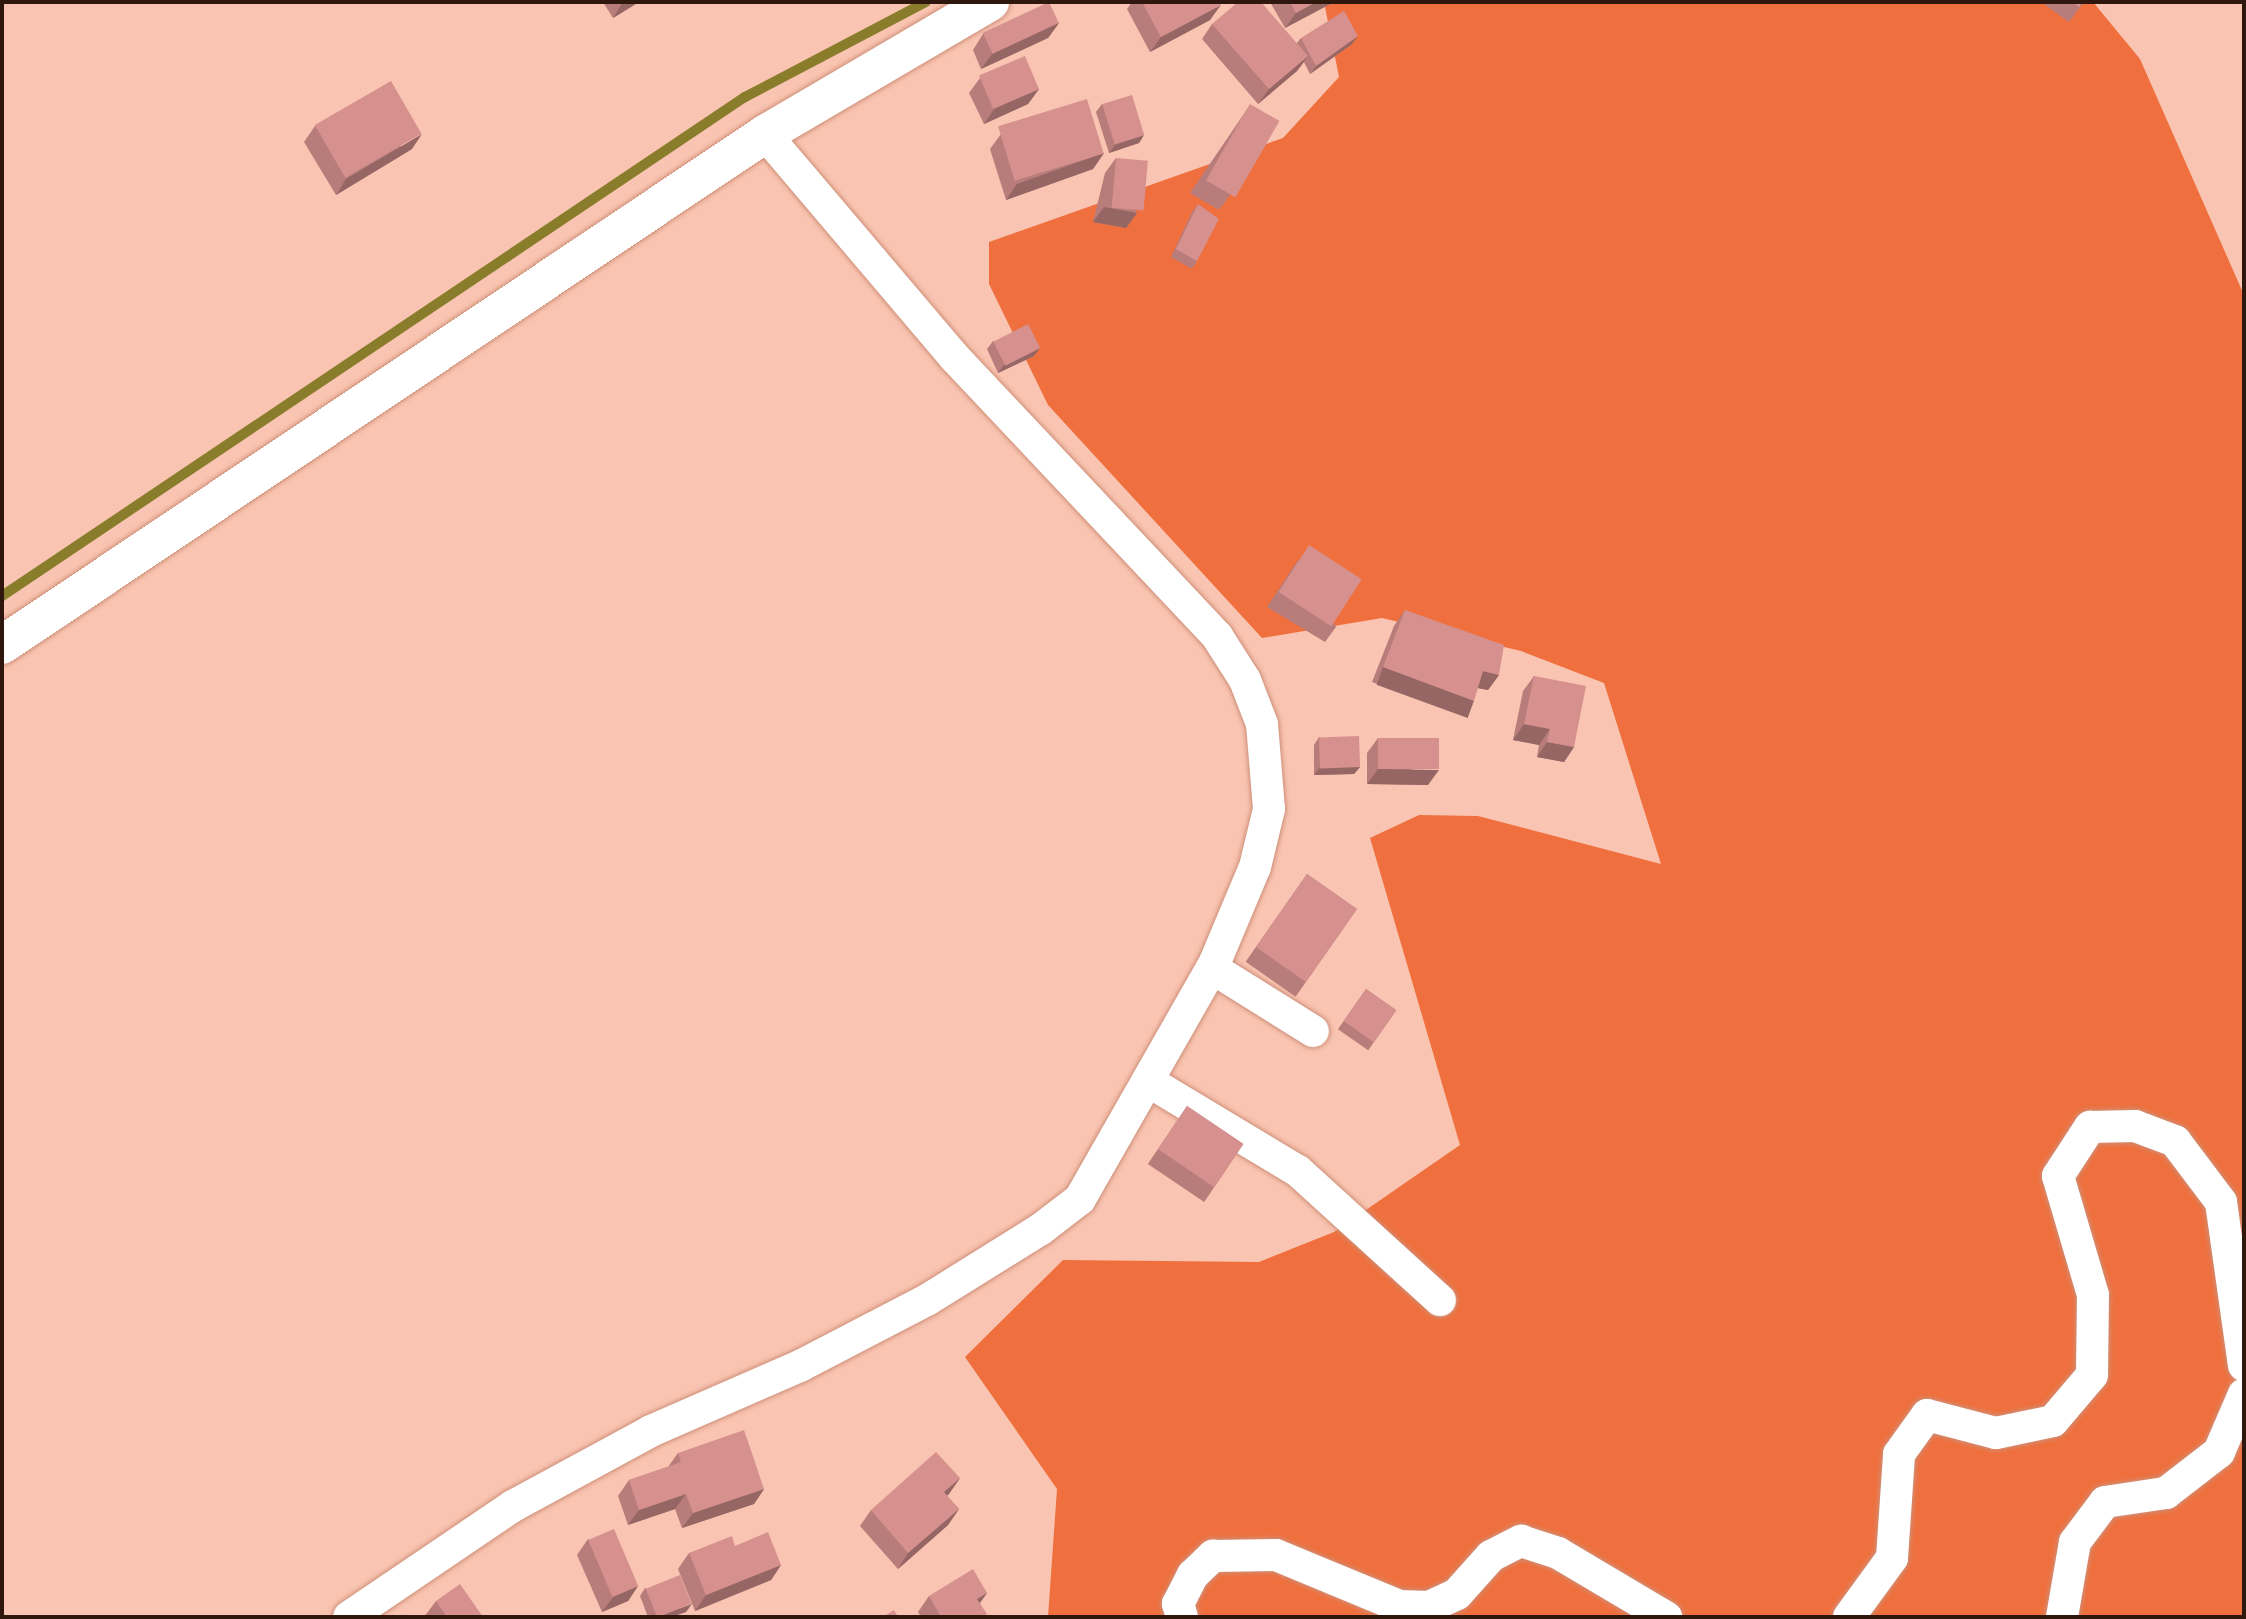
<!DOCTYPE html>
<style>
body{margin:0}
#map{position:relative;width:2246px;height:1619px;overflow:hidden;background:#f9c4b1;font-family:Lato,sans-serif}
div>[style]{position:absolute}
.forest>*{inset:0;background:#ef703e}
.stream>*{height:10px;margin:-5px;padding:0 5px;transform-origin:5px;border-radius:5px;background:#897d2c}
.roads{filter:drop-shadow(0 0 2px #ce8f78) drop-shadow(0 0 2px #ce8f78)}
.street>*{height:32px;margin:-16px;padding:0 16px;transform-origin:16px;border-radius:16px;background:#fff}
.secondary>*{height:38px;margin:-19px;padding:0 19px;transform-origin:19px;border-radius:19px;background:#fff}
.wall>*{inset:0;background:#b87d7b;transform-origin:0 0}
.shaded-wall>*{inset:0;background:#966664;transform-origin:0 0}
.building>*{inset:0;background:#d6918f;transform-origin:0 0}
span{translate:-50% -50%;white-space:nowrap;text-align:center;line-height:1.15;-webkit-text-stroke:6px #fdefea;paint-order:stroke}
.frame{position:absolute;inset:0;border:4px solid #2f170e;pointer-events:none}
</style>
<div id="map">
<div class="forest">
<i style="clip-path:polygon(1324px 2px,2093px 2px,2140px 59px,2244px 295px,2244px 1617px,1048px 1617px,1057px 1489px,965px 1357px,1063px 1260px,1259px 1262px,1334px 1232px,1460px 1145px,1370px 838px,1419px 815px,1478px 816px,1661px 864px,1604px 683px,1521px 651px,1382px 618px,1262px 638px,1048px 405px,989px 284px,989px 242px,1283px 138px,1339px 77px)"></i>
</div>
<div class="stream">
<i style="left:2px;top:596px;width:895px;rotate:-33.89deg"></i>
<i style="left:745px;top:97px;width:204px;rotate:-27.7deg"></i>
</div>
<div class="roads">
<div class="street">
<i style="left:1212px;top:968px;width:119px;rotate:32deg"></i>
<i style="left:1148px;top:1081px;width:175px;rotate:31deg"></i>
<i style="left:1298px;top:1171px;width:192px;rotate:42.3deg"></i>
<i style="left:349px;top:1617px;width:198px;rotate:-34.1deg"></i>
<i style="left:513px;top:1506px;width:157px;rotate:-28.5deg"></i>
<i style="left:651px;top:1431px;width:163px;rotate:-23.6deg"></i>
<i style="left:800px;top:1366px;width:143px;rotate:-27.5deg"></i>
<i style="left:927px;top:1300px;width:134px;rotate:-31.9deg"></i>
<i style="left:1041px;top:1229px;width:49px;rotate:-37.6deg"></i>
<i style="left:1080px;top:1199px;width:273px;rotate:-60.3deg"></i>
<i style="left:1215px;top:962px;width:103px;rotate:-67.2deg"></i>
<i style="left:1255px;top:867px;width:60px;rotate:-76.4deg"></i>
<i style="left:1269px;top:809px;width:85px;rotate:-94.7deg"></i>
<i style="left:1262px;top:724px;width:47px;rotate:-111.1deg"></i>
<i style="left:1245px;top:680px;width:52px;rotate:-122.5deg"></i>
<i style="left:1217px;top:636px;width:382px;rotate:-133.3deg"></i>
<i style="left:955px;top:358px;width:294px;rotate:-130.3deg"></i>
<i style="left:1182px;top:1617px;width:14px;rotate:-107deg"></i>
<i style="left:1178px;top:1604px;width:33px;rotate:-63deg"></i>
<i style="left:1193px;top:1575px;width:28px;rotate:-44deg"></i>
<i style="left:1213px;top:1556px;width:63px;rotate:-0.9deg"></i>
<i style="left:1276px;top:1555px;width:133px;rotate:22.5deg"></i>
<i style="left:1399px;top:1606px;width:30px;rotate:2deg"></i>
<i style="left:1429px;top:1607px;width:31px;rotate:-25deg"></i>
<i style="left:1457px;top:1594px;width:51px;rotate:-48.2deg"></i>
<i style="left:1491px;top:1556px;width:34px;rotate:-27deg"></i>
<i style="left:1521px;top:1541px;width:39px;rotate:18deg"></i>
<i style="left:1558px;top:1553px;width:126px;rotate:30.7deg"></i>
<i style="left:1849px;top:1617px;width:73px;rotate:-53.9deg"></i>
<i style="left:1892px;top:1558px;width:104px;rotate:-86.1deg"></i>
<i style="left:1899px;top:1454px;width:48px;rotate:-54.3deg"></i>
<i style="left:1927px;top:1415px;width:71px;rotate:14.6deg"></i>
<i style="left:1996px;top:1433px;width:58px;rotate:-11.9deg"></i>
<i style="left:2053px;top:1421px;width:60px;rotate:-49.7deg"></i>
<i style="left:2092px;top:1375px;width:80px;rotate:-89.3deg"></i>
<i style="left:2093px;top:1295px;width:124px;rotate:-106.4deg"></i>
<i style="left:2058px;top:1176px;width:59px;rotate:-56.9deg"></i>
<i style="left:2090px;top:1127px;width:45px;rotate:-1.3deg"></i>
<i style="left:2135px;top:1126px;width:43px;rotate:20.6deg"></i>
<i style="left:2175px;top:1141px;width:76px;rotate:53deg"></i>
<i style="left:2221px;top:1202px;width:165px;rotate:82deg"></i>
<i style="left:2062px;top:1617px;width:76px;rotate:-80.2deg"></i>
<i style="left:2075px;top:1542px;width:50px;rotate:-53.1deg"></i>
<i style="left:2105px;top:1502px;width:62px;rotate:-8.4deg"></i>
<i style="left:2166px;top:1493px;width:67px;rotate:-37.7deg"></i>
<i style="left:2219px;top:1452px;width:63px;rotate:-66.7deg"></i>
</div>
<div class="secondary">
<i style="left:2px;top:645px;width:918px;rotate:-33.81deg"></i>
<i style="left:765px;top:134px;width:261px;rotate:-30.4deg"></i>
</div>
</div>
<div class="wall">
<i style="clip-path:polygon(603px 2px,639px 2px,613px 18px)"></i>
<i style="clip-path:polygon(1132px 2px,1219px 2px,1210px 20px,1150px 52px,1127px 9px)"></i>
<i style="clip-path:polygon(1270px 2px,1334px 2px,1285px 28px)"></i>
<i style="clip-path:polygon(2041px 2px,2084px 2px,2069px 22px)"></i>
<i style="clip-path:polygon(1059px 23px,1048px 38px,981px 69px,973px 50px,983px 34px)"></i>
<i style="clip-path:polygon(1212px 24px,1297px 43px,1301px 38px,1352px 44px,1310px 74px,1304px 62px,1297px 71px,1258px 104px,1202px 39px)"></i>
<i style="clip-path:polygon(980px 78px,1039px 89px,1028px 104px,984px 124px,969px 93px)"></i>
<i style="clip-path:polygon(1102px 104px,1144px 135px,1139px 143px,1109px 153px,1096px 112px)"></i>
<i style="clip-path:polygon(1250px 105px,1230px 195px,1219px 210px,1190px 193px)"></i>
<i style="clip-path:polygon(315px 126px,412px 149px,336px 195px,304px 142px)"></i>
<i style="clip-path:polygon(1001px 134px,1104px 153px,1093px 169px,1006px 200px,990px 149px)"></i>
<i style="clip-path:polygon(1116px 158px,1137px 213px,1126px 228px,1093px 222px,1105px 173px)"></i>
<i style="clip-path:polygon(1198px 204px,1197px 261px,1192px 269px,1171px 257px,1192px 212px)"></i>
<i style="clip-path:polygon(993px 341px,1034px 356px,998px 373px,987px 349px)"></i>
<i style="clip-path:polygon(1298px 560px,1336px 627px,1325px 642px,1267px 607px)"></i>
<i style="clip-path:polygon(1405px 610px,1499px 675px,1488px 690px,1478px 688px,1464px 716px,1372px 682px,1394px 626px)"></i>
<i style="clip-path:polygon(1534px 676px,1574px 747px,1564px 762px,1537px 757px,1539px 745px,1513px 740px,1523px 691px)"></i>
<i style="clip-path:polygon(1319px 737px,1360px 767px,1354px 774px,1314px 775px,1314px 745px)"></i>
<i style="clip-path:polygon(1378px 738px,1428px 785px,1367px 784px,1367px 753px)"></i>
<i style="left:1307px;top:874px;width:61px;height:107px;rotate:35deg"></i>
<i style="left:1366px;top:989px;width:37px;height:49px;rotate:35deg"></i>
<i style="left:1187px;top:1106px;width:68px;height:70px;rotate:34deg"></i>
<i style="clip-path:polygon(678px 1453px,764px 1489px,754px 1504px,682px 1528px,675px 1509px,628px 1525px,618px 1496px,629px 1480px,668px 1467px)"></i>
<i style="clip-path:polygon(960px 1478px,947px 1496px,959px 1509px,948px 1525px,898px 1569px,860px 1526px,871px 1510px)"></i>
<i style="clip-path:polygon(588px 1539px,638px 1586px,628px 1601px,602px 1612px,577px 1555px)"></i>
<i style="clip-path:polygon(735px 1546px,781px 1565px,771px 1580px,695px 1611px,678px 1569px,689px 1553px)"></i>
<i style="clip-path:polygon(645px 1588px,686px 1612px,671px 1617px,648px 1617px,640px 1596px)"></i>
<i style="clip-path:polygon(987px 1593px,980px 1603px,985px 1617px,921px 1617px,918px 1612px,929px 1596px)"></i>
<i style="clip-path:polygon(436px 1601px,483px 1617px,424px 1617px)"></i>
</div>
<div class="shaded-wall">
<i style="clip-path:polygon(624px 2px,639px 2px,613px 18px,623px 2px)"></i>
<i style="clip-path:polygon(1316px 2px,1334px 2px,1285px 28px,1296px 13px)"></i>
<i style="clip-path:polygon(1221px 5px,1210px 20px,1150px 52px,1161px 37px)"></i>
<i style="clip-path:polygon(1059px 23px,1048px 38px,981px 69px,992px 54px)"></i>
<i style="clip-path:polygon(1358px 36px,1352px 44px,1310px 74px,1316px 66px)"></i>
<i style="clip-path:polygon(1308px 56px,1297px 71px,1258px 104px,1269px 89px)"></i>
<i style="clip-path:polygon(1039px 89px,1028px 104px,984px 124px,994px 109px)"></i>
<i style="clip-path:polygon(422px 134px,412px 149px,336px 195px,346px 179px)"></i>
<i style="clip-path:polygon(1144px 135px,1139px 143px,1109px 153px,1115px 145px)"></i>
<i style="clip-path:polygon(1104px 153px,1093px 169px,1006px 200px,1017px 184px)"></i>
<i style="clip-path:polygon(1104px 207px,1137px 213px,1126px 228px,1093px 222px)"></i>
<i style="clip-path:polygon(1040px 348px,1034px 356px,998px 373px,1004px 365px)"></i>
<i style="left:1383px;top:667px;width:97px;height:19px;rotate:20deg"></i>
<i style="clip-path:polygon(1483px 671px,1499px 675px,1488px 690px,1472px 687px)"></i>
<i style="clip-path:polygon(1524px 724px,1550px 729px,1539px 745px,1513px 740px)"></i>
<i style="clip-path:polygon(1547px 742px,1574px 747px,1564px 762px,1537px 757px)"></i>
<i style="clip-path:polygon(1320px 767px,1360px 767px,1354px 774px,1314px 775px)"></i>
<i style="clip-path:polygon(1378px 769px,1439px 770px,1428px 785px,1367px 784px)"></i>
<i style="clip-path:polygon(960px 1478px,949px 1494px,933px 1508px,944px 1492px)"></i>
<i style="clip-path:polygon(764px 1489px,754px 1504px,682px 1528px,693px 1513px)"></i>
<i style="clip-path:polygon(686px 1494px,675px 1509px,628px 1525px,639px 1510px)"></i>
<i style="clip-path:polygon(959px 1509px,948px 1525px,898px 1569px,908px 1553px)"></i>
<i style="clip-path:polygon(781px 1565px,771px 1580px,695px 1611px,706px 1595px)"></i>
<i style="clip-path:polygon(638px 1586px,628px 1601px,602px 1612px,613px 1597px)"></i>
<i style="clip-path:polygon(987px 1593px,976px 1608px,977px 1599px)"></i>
<i style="clip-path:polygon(692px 1604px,686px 1612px,671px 1617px,656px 1617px)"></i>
</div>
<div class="building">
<i style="left:1049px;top:2px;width:23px;height:73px;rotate:65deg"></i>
<i style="clip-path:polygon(1142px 2px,1219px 2px,1221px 5px,1161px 37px)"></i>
<i style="clip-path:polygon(1238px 2px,1261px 2px,1308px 56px,1269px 89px,1212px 24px)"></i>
<i style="clip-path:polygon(1290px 2px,1316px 2px,1296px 13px)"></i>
<i style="clip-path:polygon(2073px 2px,2083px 2px,2079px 7px)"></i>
<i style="clip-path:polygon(1344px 11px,1358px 36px,1316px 66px,1301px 38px)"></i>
<i style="left:1025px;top:56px;width:36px;height:50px;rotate:67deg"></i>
<i style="left:391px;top:81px;width:61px;height:88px;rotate:60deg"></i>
<i style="left:1132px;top:95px;width:42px;height:31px;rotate:73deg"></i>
<i style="left:1087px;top:99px;width:57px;height:93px;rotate:73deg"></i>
<i style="left:1250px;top:104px;width:34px;height:88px;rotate:30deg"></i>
<i style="left:1116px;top:158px;width:32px;height:50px;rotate:5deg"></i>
<i style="clip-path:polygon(1198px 204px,1219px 219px,1197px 261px,1176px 249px)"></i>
<i style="left:1028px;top:324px;width:27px;height:39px;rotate:63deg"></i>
<i style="left:1309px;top:545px;width:63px;height:56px;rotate:33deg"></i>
<i style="clip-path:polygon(1405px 610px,1504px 645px,1499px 675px,1483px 671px,1474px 701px,1383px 667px)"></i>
<i style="clip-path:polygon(1534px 676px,1586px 686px,1574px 747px,1547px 742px,1550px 729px,1524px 724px)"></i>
<i style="left:1359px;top:736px;width:31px;height:40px;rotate:88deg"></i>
<i style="left:1378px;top:738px;width:61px;height:31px"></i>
<i style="left:1307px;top:874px;width:61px;height:89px;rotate:35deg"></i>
<i style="left:1366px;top:989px;width:37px;height:39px;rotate:35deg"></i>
<i style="left:1187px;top:1106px;width:68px;height:52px;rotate:34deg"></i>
<i style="clip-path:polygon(744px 1430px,764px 1489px,693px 1513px,686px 1494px,639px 1510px,629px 1480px,681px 1462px,678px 1453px)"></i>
<i style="clip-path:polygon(936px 1452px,960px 1478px,944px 1492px,959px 1509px,908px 1553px,871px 1510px)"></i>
<i style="left:614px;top:1529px;width:62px;height:28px;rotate:67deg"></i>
<i style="clip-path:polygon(768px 1532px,781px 1565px,706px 1595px,689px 1553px,732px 1536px,735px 1546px)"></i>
<i style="clip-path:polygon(973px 1569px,987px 1593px,977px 1599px,987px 1614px,982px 1617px,941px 1617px,929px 1596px)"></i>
<i style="left:680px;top:1575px;width:31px;height:37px;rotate:68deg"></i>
<i style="clip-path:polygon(460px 1584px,483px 1617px,447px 1617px,436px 1601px)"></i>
<i style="clip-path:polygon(894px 1610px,898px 1617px,883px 1617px)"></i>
</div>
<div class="frame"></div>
</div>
